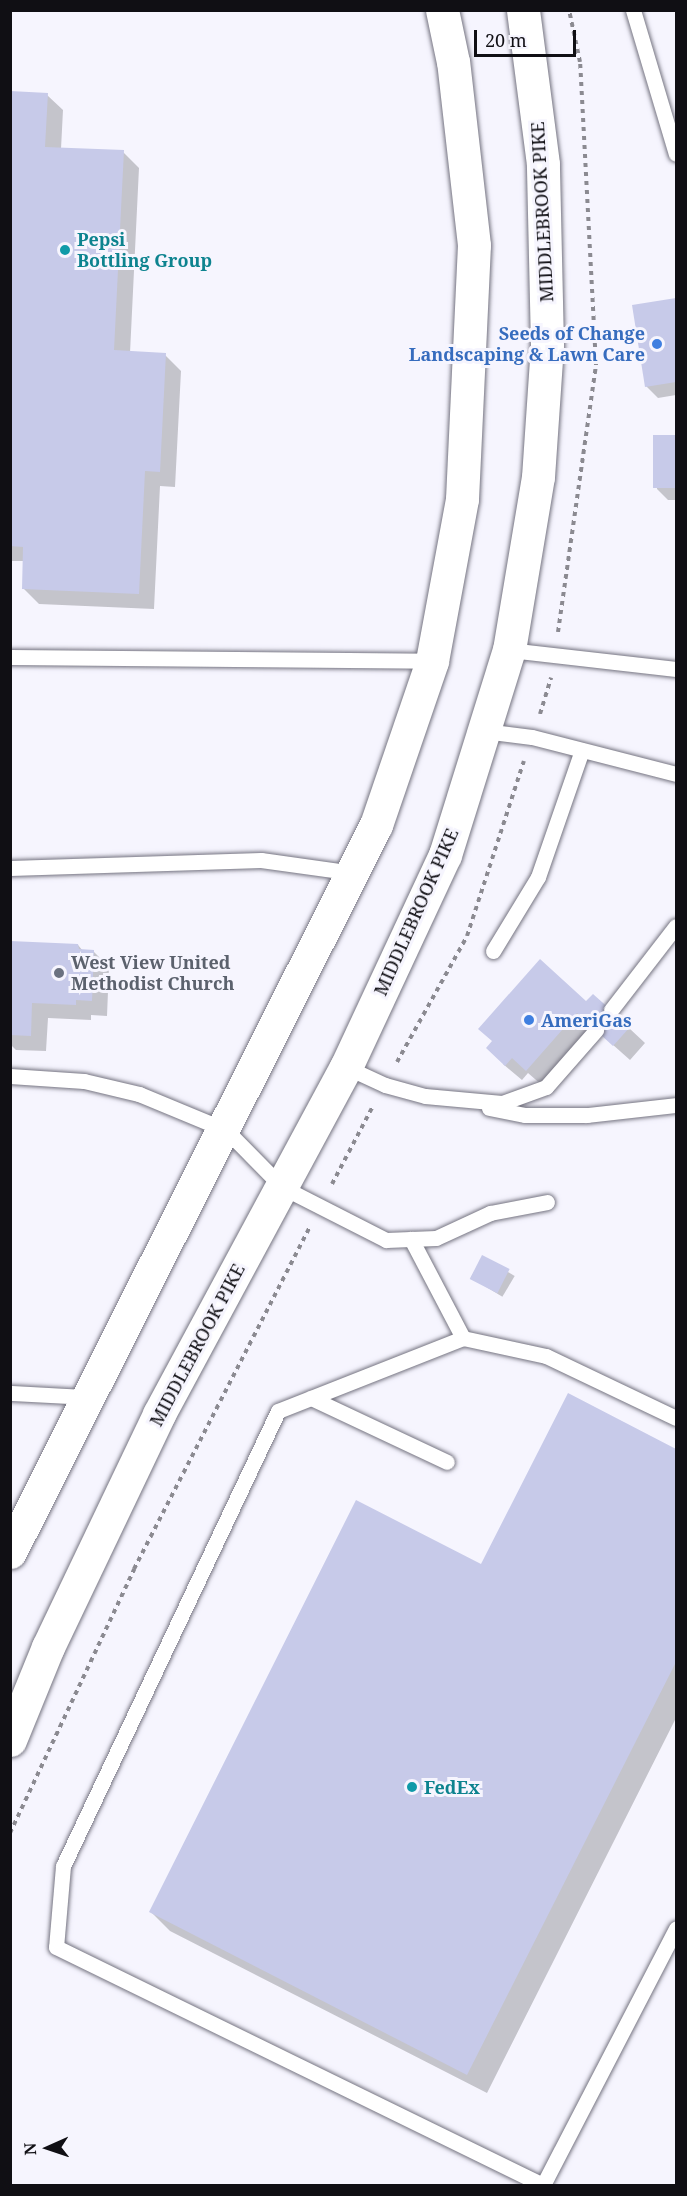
<!DOCTYPE html>
<style>
body{margin:0}
#map{position:relative;width:687px;height:2196px;overflow:hidden;background:#f6f5fe;font-family:"Noto Serif",serif}
div>[style]{position:absolute}
.shadow>*{inset:0;background:#0003;transform-origin:0 0}
.building>*{inset:0;background:#c7cae9;transform-origin:0 0}
.path>*{height:4px;margin-top:-2px;transform-origin:0;background:repeating-linear-gradient(90deg,#8b8a91 0 4.5px,transparent 0 9px)}
.roads{filter:drop-shadow(0 0 2px #757481) drop-shadow(0 0 2px #757481)}
.service>*{height:15px;margin:-7.5px;padding:0 7.5px;transform-origin:7.5px;border-radius:7.5px;background:#fff}
.secondary>*{height:33px;margin:-16.5px;padding:0 16.5px;transform-origin:16.5px;border-radius:16.5px;background:#fff}
.dots>*{width:16px;height:16px;translate:-50% -50%;box-sizing:border-box;border:3px solid #f6f5fe;border-radius:50%}
span{translate:-50% -50%;white-space:nowrap;text-align:center;line-height:1.15;-webkit-text-stroke:6px #f6f5fe;paint-order:stroke}
.street-label{font-size:18px;color:#100f14}
.culture-label{font-size:18px;color:#0d838f;font-weight:700}
.left{translate:0 -50%;text-align:left}
.shop-label{font-size:18px;color:#366cbe;font-weight:700}
.right{translate:-100% -50%;text-align:right}
.worship-label{font-size:18px;color:#5b616d;font-weight:700}
.frame{position:absolute;inset:0;border:12px solid #100f14;pointer-events:none}
.north{position:absolute;left:18px;top:2118px;width:60px;height:60px;-webkit-text-stroke:4px #f6f5fe;paint-order:stroke;rotate:267deg;font-size:16px;font-weight:700;line-height:24px;text-align:center;color:#100f14}
.north::after{content:'';display:block;margin:auto;width:21px;height:27px;background:#100f14;clip-path:polygon(50% 0,100% 100%,50% 72%,0 100%)}
.scale{position:absolute;left:474px;top:30px;width:102px;height:27px;box-sizing:border-box;border:3px solid #100f14;border-top:0;padding-left:8px;font-size:18px;line-height:21px;white-space:nowrap;color:#100f14;-webkit-text-stroke:4px #f6f5fe;paint-order:stroke}
</style>
<div id="map">
<div class="shadow">
<i style="clip-path:polygon(10px 93px,47px 95px,63px 110px,61px 149px,123px 152px,139px 168px,130px 353px,165px 355px,181px 371px,175px 487px,160px 486px,154px 609px,39px 604px,23px 588px,24px 561px,10px 561px)"></i>
<i style="clip-path:polygon(676px 300px,676px 395px,658px 398px,646px 386px,633px 307px)"></i>
<i style="clip-path:polygon(676px 436px,676px 500px,668px 500px,657px 489px,654px 437px)"></i>
<i style="clip-path:polygon(10px 943px,78px 945px,83px 951px,93px 951px,109px 967px,107px 1016px,91px 1015px,91px 1020px,48px 1018px,46px 1051px,16px 1050px,10px 1044px)"></i>
<i style="clip-path:polygon(586px 1003px,629px 1028px,645px 1043px,630px 1060px,594px 1028px,543px 1086px,528px 1073px,522px 1080px,503px 1064px)"></i>
<i style="left:483px;top:1257px;width:37px;height:24px;rotate:31deg"></i>
<i style="clip-path:polygon(569px 1395px,676px 1450px,676px 1718px,487px 2093px,170px 1931px,150px 1911px,482px 1566px)"></i>
</div>
<div class="building">
<i style="clip-path:polygon(10px 91px,48px 93px,45px 147px,124px 150px,114px 350px,166px 353px,160px 472px,145px 471px,139px 594px,22px 589px,23px 547px,10px 546px)"></i>
<i style="clip-path:polygon(676px 298px,676px 382px,645px 387px,632px 305px)"></i>
<i style="left:676px;top:435px;width:53px;height:23px;rotate:90deg"></i>
<i style="clip-path:polygon(10px 941px,78px 944px,79px 949px,94px 950px,92px 1001px,76px 1000px,76px 1005px,32px 1003px,31px 1036px,10px 1035px)"></i>
<i style="clip-path:polygon(540px 959px,586px 1001px,593px 994px,630px 1027px,613px 1046px,577px 1013px,526px 1071px,512px 1058px,505px 1066px,486px 1048px,492px 1041px,478px 1029px)"></i>
<i style="left:482px;top:1255px;width:31px;height:27px;rotate:27deg"></i>
<i style="clip-path:polygon(568px 1393px,676px 1449px,676px 1662px,467px 2075px,149px 1912px,356px 1500px,481px 1564px)"></i>
</div>
<div class="path">
<i style="left:558px;top:632px;width:270px;rotate:-81.9deg"></i>
<i style="left:596px;top:365px;width:303px;rotate:-93deg"></i>
<i style="left:580px;top:62px;width:53px;rotate:-101.9deg"></i>
<i style="left:540px;top:714px;width:38px;rotate:-73deg"></i>
<i style="left:397px;top:1062px;width:144px;rotate:-60.9deg"></i>
<i style="left:467px;top:936px;width:184px;rotate:-72deg"></i>
<i style="left:332px;top:1184px;width:88px;rotate:-62.3deg"></i>
<i style="left:10px;top:1833px;width:292px;rotate:-64.8deg"></i>
<i style="left:134px;top:1569px;width:383px;rotate:-62.8deg"></i>
</div>
<div class="roads">
<div class="service">
<i style="left:633px;top:10px;width:150px;rotate:73.4deg"></i>
<i style="left:509px;top:650px;width:168px;rotate:6.5deg"></i>
<i style="left:10px;top:657px;width:422px;rotate:0.5deg"></i>
<i style="left:484px;top:731px;width:48px;rotate:7.1deg"></i>
<i style="left:532px;top:737px;width:149px;rotate:14.4deg"></i>
<i style="left:10px;top:868px;width:251px;rotate:-1.8deg"></i>
<i style="left:261px;top:860px;width:93px;rotate:8deg"></i>
<i style="left:493px;top:951px;width:87px;rotate:-58.7deg"></i>
<i style="left:538px;top:877px;width:134px;rotate:-70.9deg"></i>
<i style="left:611px;top:1010px;width:106px;rotate:-52.3deg"></i>
<i style="left:346px;top:1067px;width:43px;rotate:24.8deg"></i>
<i style="left:385px;top:1085px;width:41px;rotate:15.4deg"></i>
<i style="left:425px;top:1096px;width:77px;rotate:5.2deg"></i>
<i style="left:502px;top:1103px;width:47px;rotate:-20deg"></i>
<i style="left:546px;top:1087px;width:76px;rotate:-48.7deg"></i>
<i style="left:10px;top:1076px;width:74px;rotate:3.9deg"></i>
<i style="left:84px;top:1081px;width:57px;rotate:13.3deg"></i>
<i style="left:139px;top:1094px;width:94px;rotate:22.5deg"></i>
<i style="left:226px;top:1130px;width:80px;rotate:45.5deg"></i>
<i style="left:282px;top:1187px;width:117px;rotate:27deg"></i>
<i style="left:386px;top:1240px;width:50px;rotate:-2.3deg"></i>
<i style="left:436px;top:1238px;width:60px;rotate:-24.8deg"></i>
<i style="left:490px;top:1213px;width:58px;rotate:-10.9deg"></i>
<i style="left:489px;top:1108px;width:37px;rotate:11deg"></i>
<i style="left:525px;top:1115px;width:62px"></i>
<i style="left:587px;top:1115px;width:90px;rotate:-6.4deg"></i>
<i style="left:411px;top:1239px;width:112px;rotate:62.3deg"></i>
<i style="left:10px;top:1393px;width:76px;rotate:3deg"></i>
<i style="left:311px;top:1398px;width:150px;rotate:25.2deg"></i>
<i style="left:676px;top:1418px;width:144px;rotate:-154.5deg"></i>
<i style="left:546px;top:1356px;width:85px;rotate:-167.8deg"></i>
<i style="left:463px;top:1338px;width:199px;rotate:158.5deg"></i>
<i style="left:278px;top:1411px;width:503px;rotate:115.29deg"></i>
<i style="left:63px;top:1866px;width:81px;rotate:94.9deg"></i>
<i style="left:56px;top:1947px;width:542px;rotate:26.05deg"></i>
<i style="left:543px;top:2185px;width:289px;rotate:-62.6deg"></i>
</div>
<div class="secondary">
<i style="left:10px;top:1552px;width:814px;rotate:-63.28deg"></i>
<i style="left:376px;top:825px;width:173px;rotate:-71.1deg"></i>
<i style="left:432px;top:661px;width:165px;rotate:-79.5deg"></i>
<i style="left:462px;top:499px;width:254px;rotate:-87.3deg"></i>
<i style="left:474px;top:245px;width:184px;rotate:-96.5deg"></i>
<i style="left:453px;top:62px;width:53px;rotate:-101.9deg"></i>
<i style="left:10px;top:1740px;width:100px;rotate:-67.8deg"></i>
<i style="left:48px;top:1647px;width:258px;rotate:-64.5deg"></i>
<i style="left:159px;top:1414px;width:394px;rotate:-61.7deg"></i>
<i style="left:346px;top:1067px;width:234px;rotate:-65deg"></i>
<i style="left:445px;top:855px;width:215px;rotate:-72.7deg"></i>
<i style="left:509px;top:650px;width:175px;rotate:-80.5deg"></i>
<i style="left:538px;top:477px;width:132px;rotate:-86.1deg"></i>
<i style="left:547px;top:345px;width:181px;rotate:-91.3deg"></i>
<i style="left:543px;top:164px;width:155px;rotate:-97.4deg"></i>
</div>
</div>
<div class="dots">
<i style="left:65px;top:250px;background:#0f9aa8"></i>
<i style="left:657px;top:344px;background:#3f7fe0"></i>
<i style="left:59px;top:973px;background:#6b7280"></i>
<i style="left:529px;top:1020px;background:#3f7fe0"></i>
<i style="left:412px;top:1787px;background:#0f9aa8"></i>
</div>
<div class="street-label">
<span style="left:542px;top:212px;rotate:-93deg">MIDDLEBROOK PIKE</span>
<span style="left:416px;top:912px;rotate:-66deg">MIDDLEBROOK PIKE</span>
<span style="left:197px;top:1345px;rotate:-62deg">MIDDLEBROOK PIKE</span>
</div>
<div class="culture-label">
<span class="left" style="left:77px;top:250px">Pepsi<br>Bottling Group</span>
<span class="left" style="left:424px;top:1787px">FedEx</span>
</div>
<div class="shop-label">
<span class="right" style="left:645px;top:344px">Seeds of Change<br>Landscaping &amp; Lawn Care</span>
<span class="left" style="left:541px;top:1020px">AmeriGas</span>
</div>
<div class="worship-label">
<span class="left" style="left:71px;top:973px">West View United<br>Methodist Church</span>
</div>
<div class="frame"></div>
<div class="north">N</div>
<div class="scale">20 m</div>
</div>
